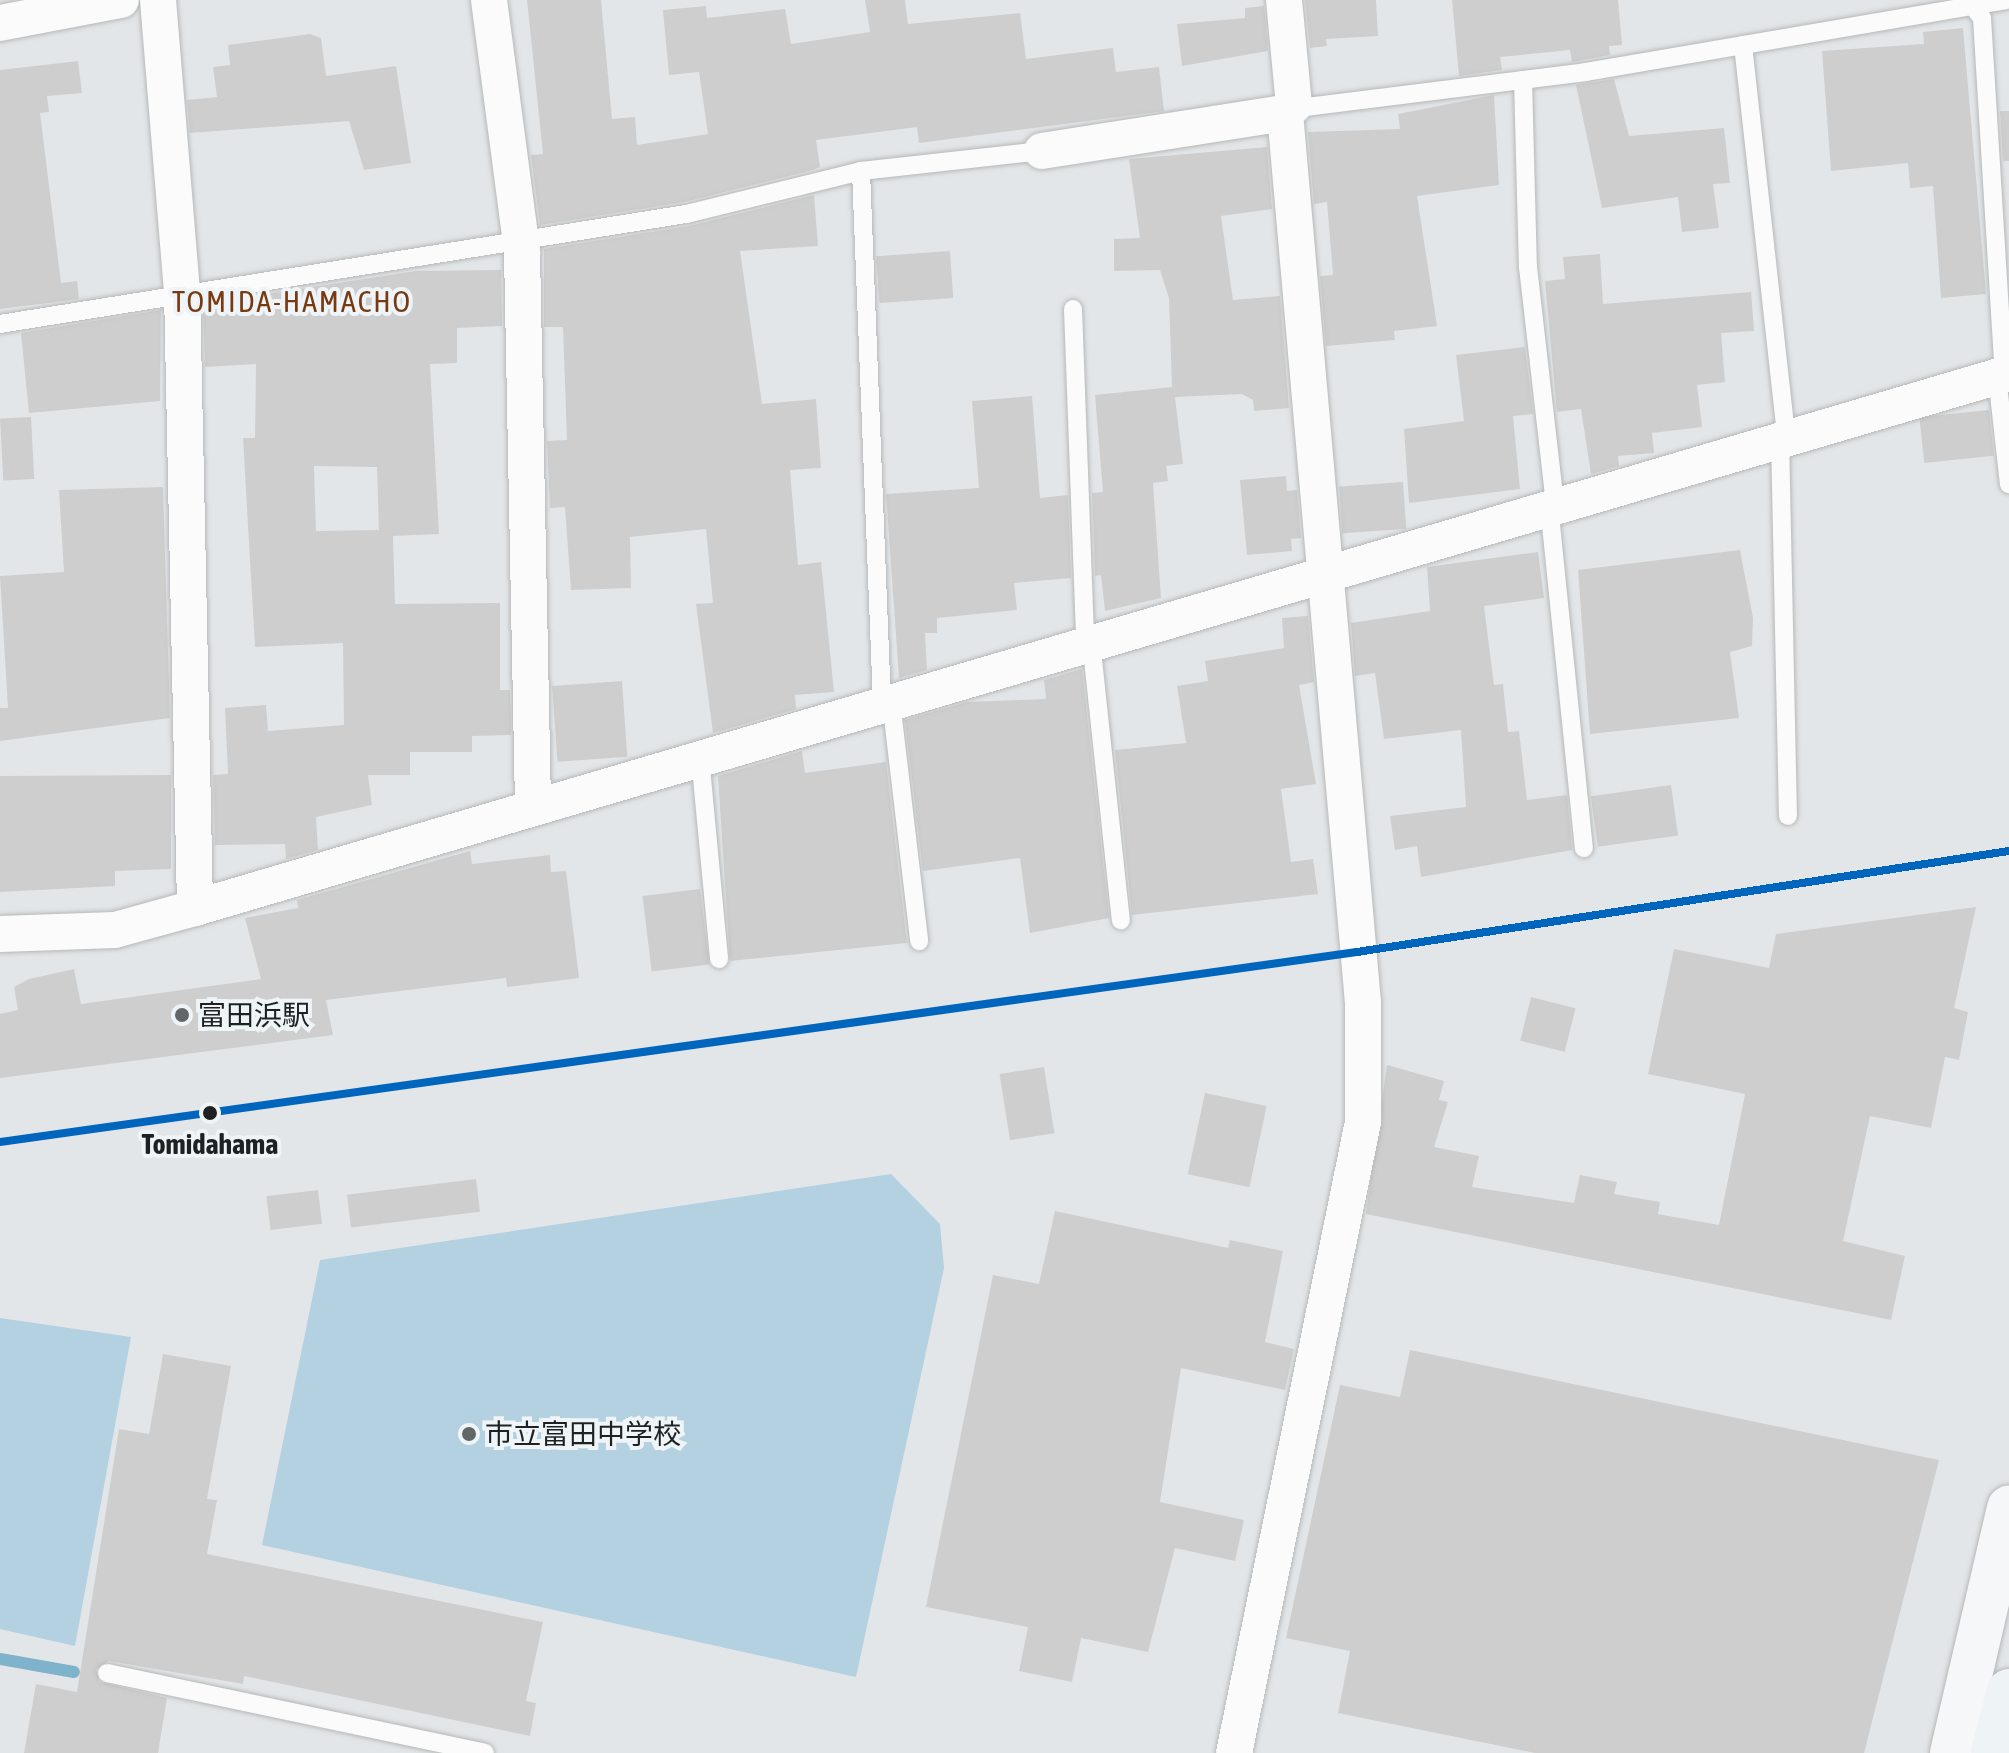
<!DOCTYPE html>
<meta charset="utf-8">
<style>
body{margin:0}
#map{position:relative;width:2009px;height:1753px;overflow:hidden;background:#e3e6e8;font-family:"Asap Condensed","Noto Sans JP",sans-serif}
div>[style]{position:absolute}
.green>*{inset:0;background:#b3d1e1}
.stream>*{height:12px;margin:-6px;padding:0 6px;transform-origin:6px;border-radius:6px;background:#7fb2cb}
.building>*{inset:0;background:#cecece;transform-origin:0 0}
.roads{filter:drop-shadow(0 0 2px #b6b8b9) drop-shadow(0 0 2px #b6b8b9)}
.service>*{height:18px;margin:-9px;padding:0 9px;transform-origin:9px;border-radius:9px;background:#fbfbfc}
.minor>*{height:36px;margin:-18px;padding:0 18px;transform-origin:18px;border-radius:18px;background:#fbfbfc}
.secondary>*{height:44px;margin:-22px;padding:0 22px;transform-origin:22px;border-radius:22px;background:#f5f7f8}
.primary>*{height:44px;margin:-22px;padding:0 22px;transform-origin:22px;border-radius:22px;background:#eef3f5}
.rail-1>*{height:8px;margin:-4px;padding:0 4px;transform-origin:4px;border-radius:4px;background:#0065bd}
.dots>*{width:22px;height:22px;translate:-50% -50%;box-sizing:border-box;border:4px solid #eef4f7;border-radius:50%}
span{translate:-50% -50%;white-space:nowrap;text-align:center;line-height:1.15;-webkit-text-stroke:8px #eef4f7;paint-order:stroke}
.poi-label{font-size:28px;color:#1e2122}
.left{translate:0 -50%;text-align:left}
.stop-label{font-size:28px;color:#1e2122;font-weight:700}
.neighbourhood-label{font-size:30px;color:#783b11;letter-spacing:2px}
</style>
<div id="map">
<div class="green">
<i style="clip-path:polygon(891px 1174px,940px 1224px,944px 1268px,856px 1677px,262px 1545px,320px 1260px)"></i>
<i style="clip-path:polygon(0 1318px,131px 1337px,75px 1646px,0 1629px)"></i>
</div>
<div class="stream">
<i style="left:0;top:1659px;width:75px;rotate:10deg"></i>
</div>
<div class="building">
<i style="clip-path:polygon(527px 0,601px 0,612px 119px,635px 117px,637px 145px,708px 134px,699px 72px,669px 75px,663px 10px,706px 6px,707px 18px,785px 9px,791px 44px,870px 32px,865px 0,905px 0,908px 24px,1020px 13px,1026px 59px,1113px 48px,1116px 72px,1159px 67px,1164px 111px,919px 143px,917px 127px,816px 140px,820px 167px,813px 170px,684px 202px,540px 225px,531px 155px,543px 154px)"></i>
<i style="clip-path:polygon(1305px 0,1376px 0,1378px 36px,1326px 39px,1327px 46px,1310px 48px)"></i>
<i style="clip-path:polygon(1452px 0,1618px 0,1622px 45px,1609px 46px,1610px 55px,1572px 62px,1570px 50px,1500px 57px,1502px 70px,1459px 76px)"></i>
<i style="clip-path:polygon(1264px 6px,1268px 51px,1182px 66px,1177px 24px,1245px 18px,1245px 8px)"></i>
<i style="clip-path:polygon(1963px 28px,1986px 294px,1941px 298px,1933px 186px,1910px 188px,1908px 163px,1831px 171px,1822px 51px,1924px 44px,1923px 32px)"></i>
<i style="clip-path:polygon(310px 34px,321px 38px,326px 76px,396px 66px,411px 163px,364px 170px,349px 121px,190px 133px,187px 100px,217px 97px,213px 67px,230px 65px,228px 45px)"></i>
<i style="clip-path:polygon(78px 61px,82px 93px,47px 96px,49px 112px,40px 113px,61px 283px,77px 281px,79px 299px,0 309px,0 70px)"></i>
<i style="clip-path:polygon(1614px 79px,1629px 136px,1724px 128px,1730px 183px,1713px 184px,1719px 228px,1682px 232px,1678px 197px,1602px 208px,1576px 85px)"></i>
<i style="clip-path:polygon(1494px 95px,1499px 185px,1417px 196px,1437px 326px,1394px 331px,1395px 340px,1326px 346px,1320px 276px,1333px 275px,1327px 202px,1314px 204px,1308px 132px,1400px 129px,1398px 114px)"></i>
<i style="clip-path:polygon(2000px 111px,2009px 111px,2009px 161px,2003px 161px)"></i>
<i style="clip-path:polygon(1267px 147px,1272px 209px,1221px 216px,1233px 300px,1280px 296px,1289px 408px,1254px 411px,1253px 400px,1242px 394px,1175px 397px,1183px 464px,1166px 466px,1168px 481px,1153px 483px,1161px 598px,1105px 611px,1101px 575px,1095px 576px,1092px 493px,1103px 492px,1095px 395px,1172px 387px,1169px 298px,1160px 270px,1114px 271px,1114px 239px,1140px 238px,1129px 159px)"></i>
<i style="clip-path:polygon(814px 195px,818px 246px,740px 251px,762px 404px,816px 399px,821px 468px,790px 470px,798px 565px,821px 562px,834px 692px,795px 695px,796px 709px,713px 733px,696px 604px,713px 603px,706px 529px,630px 537px,631px 588px,571px 590px,565px 507px,550px 508px,547px 441px,567px 440px,563px 327px,544px 327px,544px 249px,689px 226px)"></i>
<i style="left:950px;top:251px;width:47px;height:74px;rotate:86deg"></i>
<i style="clip-path:polygon(1600px 254px,1603px 304px,1751px 292px,1754px 331px,1721px 333px,1725px 382px,1697px 385px,1702px 427px,1652px 433px,1654px 453px,1618px 456px,1619px 466px,1591px 474px,1581px 409px,1557px 412px,1545px 281px,1565px 279px,1563px 257px)"></i>
<i style="clip-path:polygon(evenodd,501px 270px,502px 326px,457px 328px,457px 363px,430px 364px,439px 534px,393px 536px,395px 604px,500px 603px,500px 690px,510px 690px,511px 735px,472px 736px,472px 752px,410px 752px,410px 775px,368px 775px,372px 805px,316px 817px,318px 850px,286px 859px,285px 844px,215px 845px,213px 775px,228px 774px,225px 708px,266px 705px,268px 731px,344px 725px,343px 643px,255px 647px,243px 438px,255px 438px,256px 364px,205px 367px,203px 304px,416px 271px,501px 270px,314px 466px,377px 467px,379px 530px,316px 531px,314px 466px)"></i>
<i style="clip-path:polygon(161px 310px,160px 401px,29px 413px,21px 333px)"></i>
<i style="clip-path:polygon(1525px 347px,1533px 414px,1513px 416px,1520px 489px,1409px 503px,1404px 429px,1464px 421px,1456px 355px)"></i>
<i style="clip-path:polygon(1032px 396px,1040px 498px,1068px 495px,1071px 578px,1014px 583px,1017px 610px,937px 618px,937px 633px,925px 633px,927px 670px,899px 678px,886px 494px,979px 488px,972px 401px)"></i>
<i style="left:1989px;top:410px;width:46px;height:70px;rotate:84deg"></i>
<i style="left:31px;top:417px;width:62px;height:31px;rotate:87deg"></i>
<i style="clip-path:polygon(1286px 476px,1287px 491px,1297px 490px,1301px 538px,1291px 539px,1292px 551px,1247px 555px,1240px 480px)"></i>
<i style="left:1403px;top:482px;width:47px;height:64px;rotate:86deg"></i>
<i style="clip-path:polygon(163px 487px,170px 718px,0 741px,0 708px,8px 708px,0 576px,64px 572px,59px 490px)"></i>
<i style="clip-path:polygon(1740px 550px,1753px 618px,1752px 646px,1730px 652px,1739px 718px,1590px 734px,1578px 570px)"></i>
<i style="clip-path:polygon(1538px 552px,1544px 598px,1484px 606px,1494px 685px,1503px 684px,1508px 732px,1519px 731px,1527px 800px,1567px 795px,1572px 850px,1421px 877px,1417px 846px,1395px 850px,1390px 816px,1466px 807px,1461px 730px,1384px 739px,1375px 673px,1355px 676px,1351px 623px,1430px 611px,1427px 567px)"></i>
<i style="clip-path:polygon(1308px 616px,1314px 682px,1299px 685px,1316px 784px,1281px 789px,1291px 862px,1313px 859px,1318px 894px,1132px 915px,1115px 750px,1186px 743px,1177px 686px,1208px 681px,1205px 661px,1284px 648px,1282px 618px)"></i>
<i style="clip-path:polygon(1082px 669px,1109px 918px,1030px 933px,1020px 858px,923px 871px,905px 720px,967px 702px,1046px 699px,1044px 680px)"></i>
<i style="left:622px;top:681px;width:76px;height:70px;rotate:86deg"></i>
<i style="clip-path:polygon(802px 751px,805px 773px,886px 762px,907px 943px,730px 961px,718px 776px)"></i>
<i style="clip-path:polygon(171px 775px,171px 869px,115px 871px,115px 886px,0 892px,0 776px)"></i>
<i style="left:1671px;top:785px;width:51px;height:81px;rotate:82deg"></i>
<i style="clip-path:polygon(470px 851px,472px 864px,550px 855px,551px 872px,566px 871px,579px 978px,507px 987px,506px 978px,326px 1000px,333px 1035px,0 1078px,0 1014px,18px 1010px,14px 987px,29px 979px,74px 969px,81px 1004px,261px 979px,245px 918px,298px 908px,297px 900px)"></i>
<i style="left:700px;top:889px;width:76px;height:58px;rotate:83deg"></i>
<i style="clip-path:polygon(1976px 907px,1954px 1008px,1968px 1012px,1959px 1060px,1945px 1057px,1931px 1128px,1870px 1116px,1843px 1241px,1905px 1256px,1891px 1320px,1366px 1214px,1387px 1065px,1444px 1081px,1439px 1100px,1448px 1102px,1434px 1147px,1479px 1156px,1472px 1187px,1574px 1203px,1580px 1175px,1617px 1182px,1614px 1194px,1660px 1202px,1658px 1214px,1719px 1225px,1745px 1094px,1648px 1074px,1674px 949px,1769px 968px,1776px 934px)"></i>
<i style="left:1531px;top:997px;width:46px;height:45px;rotate:14deg"></i>
<i style="left:1044px;top:1067px;width:67px;height:45px;rotate:81deg"></i>
<i style="left:1205px;top:1093px;width:63px;height:83px;rotate:12deg"></i>
<i style="left:476px;top:1179px;width:33px;height:130px;rotate:83deg"></i>
<i style="left:318px;top:1190px;width:34px;height:52px;rotate:83deg"></i>
<i style="clip-path:polygon(1055px 1211px,1228px 1248px,1230px 1240px,1283px 1251px,1265px 1342px,1294px 1349px,1285px 1390px,1181px 1368px,1160px 1502px,1244px 1520px,1235px 1561px,1175px 1548px,1148px 1652px,1081px 1638px,1072px 1682px,1019px 1671px,1028px 1627px,926px 1607px,993px 1275px,1039px 1284px)"></i>
<i style="clip-path:polygon(1410px 1350px,1939px 1460px,1864px 1753px,1535px 1753px,1338px 1713px,1350px 1651px,1286px 1638px,1340px 1385px,1400px 1397px)"></i>
<i style="clip-path:polygon(163px 1354px,231px 1366px,207px 1499px,217px 1500px,207px 1554px,543px 1622px,526px 1701px,536px 1703px,530px 1736px,244px 1676px,243px 1684px,109px 1661px,96px 1670px,100px 1682px,167px 1698px,158px 1753px,24px 1753px,36px 1684px,77px 1692px,119px 1429px,149px 1434px)"></i>
</div>
<div class="roads">
<div class="service">
<i style="left:1975px;top:9px;width:11px;rotate:52deg"></i>
<i style="left:1982px;top:18px;width:357px;rotate:86.5deg"></i>
<i style="left:1743px;top:45px;width:393px;rotate:83.7deg"></i>
<i style="left:1523px;top:80px;width:187px;rotate:88.5deg"></i>
<i style="left:1528px;top:267px;width:238px;rotate:83.5deg"></i>
<i style="left:1290px;top:109px;width:297px;rotate:-7.1deg"></i>
<i style="left:1585px;top:72px;width:427px;rotate:-9.7deg"></i>
<i style="left:861px;top:171px;width:532px;rotate:87.74deg"></i>
<i style="left:1073px;top:309px;width:333px;rotate:87.9deg"></i>
<i style="left:0;top:324px;width:695px;rotate:-9.11deg"></i>
<i style="left:686px;top:214px;width:180px;rotate:-13.8deg"></i>
<i style="left:861px;top:171px;width:182px;rotate:-6.3deg"></i>
<i style="left:1997px;top:376px;width:109px;rotate:83.7deg"></i>
<i style="left:1780px;top:437px;width:379px;rotate:88.8deg"></i>
<i style="left:1549px;top:505px;width:345px;rotate:84.2deg"></i>
<i style="left:1091px;top:641px;width:281px;rotate:83.9deg"></i>
<i style="left:891px;top:701px;width:242px;rotate:83.3deg"></i>
<i style="left:700px;top:757px;width:203px;rotate:84.6deg"></i>
<i style="left:107px;top:1673px;width:386px;rotate:11.9deg"></i>
</div>
<div class="minor">
<i style="left:158px;top:0;width:291px;rotate:85.3deg"></i>
<i style="left:182px;top:290px;width:618px;rotate:88.79deg"></i>
<i style="left:489px;top:0;width:254px;rotate:82.5deg"></i>
<i style="left:522px;top:252px;width:555px;rotate:88.86deg"></i>
<i style="left:1284px;top:0;width:106px;rotate:84.6deg"></i>
<i style="left:0;top:23px;width:123px;rotate:-10.8deg"></i>
<i style="left:1042px;top:151px;width:246px;rotate:-8.9deg"></i>
<i style="left:1285px;top:113px;width:893px;rotate:84.99deg"></i>
<i style="left:1363px;top:1003px;width:119px;rotate:90deg"></i>
<i style="left:1363px;top:1122px;width:644px;rotate:101.55deg"></i>
<i style="left:0;top:934px;width:115px;rotate:-2deg"></i>
<i style="left:115px;top:930px;width:83px;rotate:-15.4deg"></i>
<i style="left:195px;top:908px;width:1891px;rotate:-16.43deg"></i>
</div>
<div class="secondary">
<i style="left:1952px;top:1753px;width:252px;rotate:-76.9deg"></i>
</div>
<div class="primary">
<i style="left:1993px;top:1753px;width:64px;rotate:-75.5deg"></i>
</div>
</div>
<div class="rail-1">
<i style="left:0;top:1142px;width:1370px;rotate:-7.97deg"></i>
<i style="left:1357px;top:952px;width:660px;rotate:-8.81deg"></i>
</div>
<div class="dots">
<i style="left:182px;top:1015px;background:#636667"></i>
<i style="left:210px;top:1113px;background:#1e2122"></i>
<i style="left:469px;top:1434px;background:#636667"></i>
</div>
<div class="poi-label">
<span class="left" style="left:198px;top:1015px">富田浜駅</span>
<span class="left" style="left:485px;top:1434px">市立富田中学校</span>
</div>
<div class="stop-label">
<span style="left:210px;top:1144px">Tomidahama</span>
</div>
<div class="neighbourhood-label">
<span style="left:292px;top:301px">TOMIDA-HAMACHO</span>
</div>
</div>
